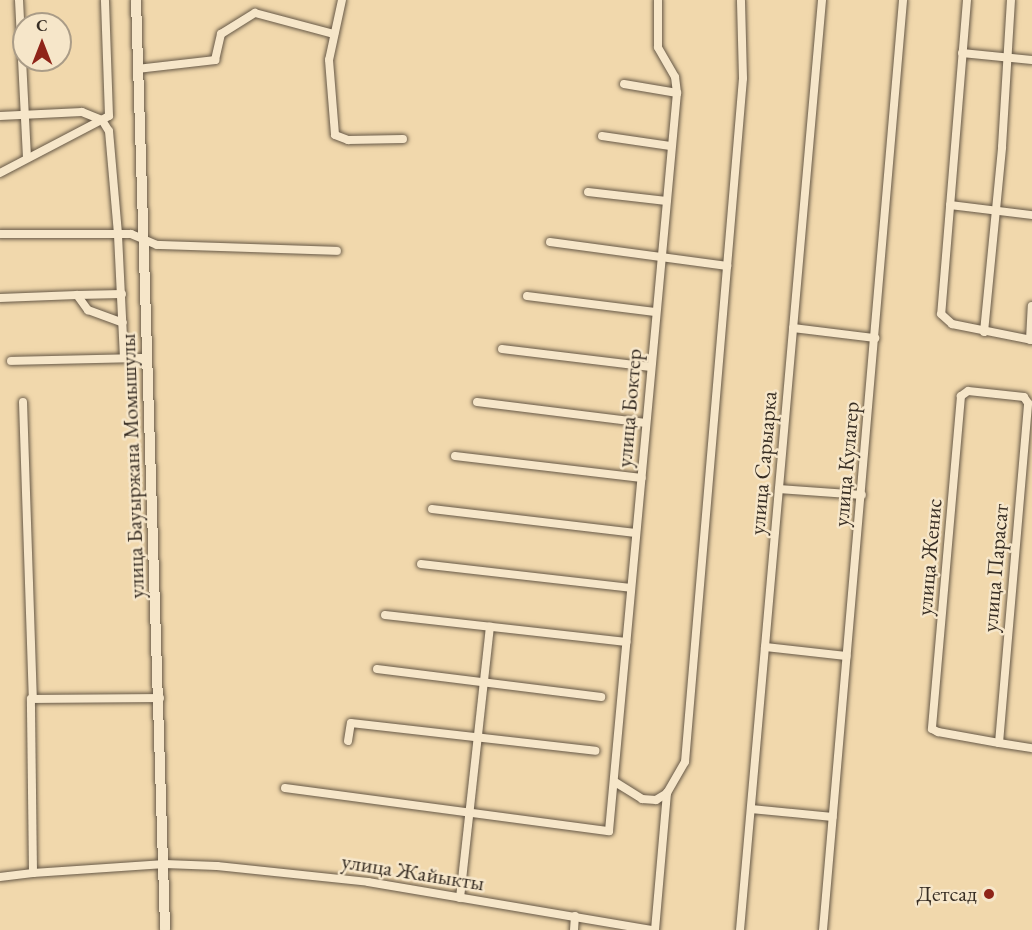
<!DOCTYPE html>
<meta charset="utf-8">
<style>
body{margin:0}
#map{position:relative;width:1032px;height:930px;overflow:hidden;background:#f1d8ac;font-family:"EB Garamond",serif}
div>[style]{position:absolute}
.roads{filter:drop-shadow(0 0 2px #665846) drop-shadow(0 0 2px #665846)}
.minor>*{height:8px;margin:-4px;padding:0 4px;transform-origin:4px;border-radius:4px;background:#f6e6c9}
.tertiary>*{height:10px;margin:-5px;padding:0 5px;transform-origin:5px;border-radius:5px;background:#f6e6c9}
.dots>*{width:16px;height:16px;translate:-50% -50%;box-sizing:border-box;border:3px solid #f6e6c9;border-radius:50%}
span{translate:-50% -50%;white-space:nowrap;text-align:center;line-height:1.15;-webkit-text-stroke:5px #f6e6c9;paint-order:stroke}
.street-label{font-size:22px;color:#382e24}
.poi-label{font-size:22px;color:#382e24}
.right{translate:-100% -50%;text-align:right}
.north{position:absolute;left:12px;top:12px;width:60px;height:60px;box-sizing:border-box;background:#f6e6c9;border:2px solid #aa9c87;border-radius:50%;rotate:0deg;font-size:16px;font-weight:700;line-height:24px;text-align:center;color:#382e24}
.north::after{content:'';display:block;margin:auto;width:21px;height:27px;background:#8f2418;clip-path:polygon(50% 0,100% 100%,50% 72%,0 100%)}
</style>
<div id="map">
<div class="roads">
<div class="minor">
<i style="left:19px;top:0;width:156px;rotate:87.1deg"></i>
<i style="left:342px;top:0;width:61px;rotate:102.2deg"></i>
<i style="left:329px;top:60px;width:75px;rotate:85.4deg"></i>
<i style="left:335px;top:135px;width:14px;rotate:21deg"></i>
<i style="left:348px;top:140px;width:55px;rotate:-1deg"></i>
<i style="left:967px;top:0;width:315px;rotate:94.7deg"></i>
<i style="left:941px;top:314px;width:15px;rotate:42deg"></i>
<i style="left:952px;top:324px;width:82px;rotate:11.3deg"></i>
<i style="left:962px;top:53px;width:70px;rotate:5.7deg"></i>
<i style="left:137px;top:69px;width:79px;rotate:-6.6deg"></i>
<i style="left:215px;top:60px;width:27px;rotate:-77deg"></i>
<i style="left:221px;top:34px;width:40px;rotate:-32deg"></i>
<i style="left:255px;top:13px;width:82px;rotate:14.9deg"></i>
<i style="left:624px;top:84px;width:54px;rotate:9.6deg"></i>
<i style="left:0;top:116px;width:82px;rotate:-2.8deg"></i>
<i style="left:82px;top:112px;width:22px;rotate:22deg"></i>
<i style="left:102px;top:120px;width:13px;rotate:58deg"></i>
<i style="left:109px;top:131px;width:103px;rotate:85deg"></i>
<i style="left:118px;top:234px;width:118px;rotate:180deg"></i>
<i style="left:602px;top:136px;width:69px;rotate:8.4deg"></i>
<i style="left:0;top:173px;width:123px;rotate:-27.6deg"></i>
<i style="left:109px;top:116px;width:116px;rotate:-92deg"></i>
<i style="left:588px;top:192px;width:79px;rotate:6.6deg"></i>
<i style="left:950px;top:205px;width:83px;rotate:7deg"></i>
<i style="left:550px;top:242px;width:179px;rotate:7.7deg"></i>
<i style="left:77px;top:295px;width:45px;rotate:-1.3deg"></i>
<i style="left:527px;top:296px;width:129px;rotate:7.1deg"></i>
<i style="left:0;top:298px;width:77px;rotate:-2.2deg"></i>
<i style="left:77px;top:295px;width:19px;rotate:54deg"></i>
<i style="left:88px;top:310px;width:37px;rotate:20deg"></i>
<i style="left:793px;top:328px;width:83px;rotate:7deg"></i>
<i style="left:984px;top:332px;width:186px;rotate:-84.4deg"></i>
<i style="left:1002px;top:147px;width:147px;rotate:-86.5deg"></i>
<i style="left:1030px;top:340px;width:34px;rotate:-87deg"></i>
<i style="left:502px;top:349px;width:150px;rotate:6.9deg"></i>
<i style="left:124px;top:358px;width:124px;rotate:-92.8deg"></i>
<i style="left:118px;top:234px;width:13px"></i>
<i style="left:131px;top:234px;width:28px;rotate:23deg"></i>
<i style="left:157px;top:245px;width:180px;rotate:1.9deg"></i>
<i style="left:11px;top:361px;width:137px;rotate:-1.3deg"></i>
<i style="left:23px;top:402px;width:297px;rotate:88.1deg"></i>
<i style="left:477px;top:402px;width:170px;rotate:7.1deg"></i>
<i style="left:455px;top:456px;width:188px;rotate:6.7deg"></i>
<i style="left:779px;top:489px;width:83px;rotate:4.1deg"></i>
<i style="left:432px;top:509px;width:205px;rotate:6.7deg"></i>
<i style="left:421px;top:564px;width:211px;rotate:6.5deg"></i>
<i style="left:385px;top:615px;width:243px;rotate:6.4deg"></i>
<i style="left:765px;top:647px;width:82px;rotate:6.3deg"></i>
<i style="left:377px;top:669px;width:226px;rotate:7.1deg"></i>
<i style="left:348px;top:741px;width:18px;rotate:-81deg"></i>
<i style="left:351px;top:723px;width:246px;rotate:6.5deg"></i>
<i style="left:999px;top:743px;width:341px;rotate:-85.1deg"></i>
<i style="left:1028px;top:403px;width:7px;rotate:-124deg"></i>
<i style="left:1024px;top:397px;width:56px;rotate:-173.9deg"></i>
<i style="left:968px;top:391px;width:9px;rotate:144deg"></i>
<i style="left:961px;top:396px;width:334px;rotate:95deg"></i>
<i style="left:932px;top:729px;width:7px;rotate:27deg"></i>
<i style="left:938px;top:732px;width:62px;rotate:10.2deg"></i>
<i style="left:999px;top:743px;width:33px;rotate:9deg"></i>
<i style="left:615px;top:782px;width:32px;rotate:32deg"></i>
<i style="left:642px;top:799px;width:14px;rotate:4deg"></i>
<i style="left:656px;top:800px;width:13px;rotate:-32deg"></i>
<i style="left:285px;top:788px;width:327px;rotate:7.6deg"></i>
<i style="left:609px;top:831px;width:741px;rotate:-84.74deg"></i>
<i style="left:677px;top:93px;width:16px;rotate:-97deg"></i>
<i style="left:675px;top:77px;width:34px;rotate:-120deg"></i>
<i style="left:658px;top:47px;width:47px;rotate:-90deg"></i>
<i style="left:751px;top:809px;width:82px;rotate:5.6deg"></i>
<i style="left:33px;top:873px;width:132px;rotate:-3.9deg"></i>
<i style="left:165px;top:864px;width:52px;rotate:2.2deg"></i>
<i style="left:217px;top:866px;width:152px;rotate:6deg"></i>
<i style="left:368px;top:882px;width:289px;rotate:9.6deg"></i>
<i style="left:0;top:877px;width:33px;rotate:-7deg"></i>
<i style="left:33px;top:873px;width:174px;rotate:-90.7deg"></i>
<i style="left:31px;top:699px;width:129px;rotate:-0.4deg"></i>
<i style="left:460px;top:898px;width:273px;rotate:-83.7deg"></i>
<i style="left:574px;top:930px;width:14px;rotate:-86deg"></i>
<i style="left:655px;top:930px;width:138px;rotate:-85deg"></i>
<i style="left:667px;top:793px;width:36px;rotate:-60deg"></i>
<i style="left:685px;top:762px;width:686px;rotate:-85.15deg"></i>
<i style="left:743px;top:78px;width:78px;rotate:-91.5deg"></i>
<i style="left:740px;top:930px;width:934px;rotate:-84.96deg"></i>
<i style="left:823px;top:930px;width:933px;rotate:-85.08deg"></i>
</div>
<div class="tertiary">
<i style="left:136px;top:0;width:930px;rotate:88.21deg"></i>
</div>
</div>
<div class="dots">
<i style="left:989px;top:894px;background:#8f2418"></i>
</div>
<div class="street-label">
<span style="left:629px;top:408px;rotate:-85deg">улица Боктер</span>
<span style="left:763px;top:463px;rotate:-85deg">улица Сарыарка</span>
<span style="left:846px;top:464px;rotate:-85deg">улица Кулагер</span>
<span style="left:132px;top:466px;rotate:-92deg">улица Бауыржана Момышулы</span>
<span style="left:929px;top:557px;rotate:-85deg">улица Женис</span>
<span style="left:995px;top:568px;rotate:-85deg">улица Парасат</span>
<span style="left:413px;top:872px;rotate:9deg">улица Жайыкты</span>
</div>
<div class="poi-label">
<span class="right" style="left:977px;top:894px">Детсад</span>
</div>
<div class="north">С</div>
</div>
